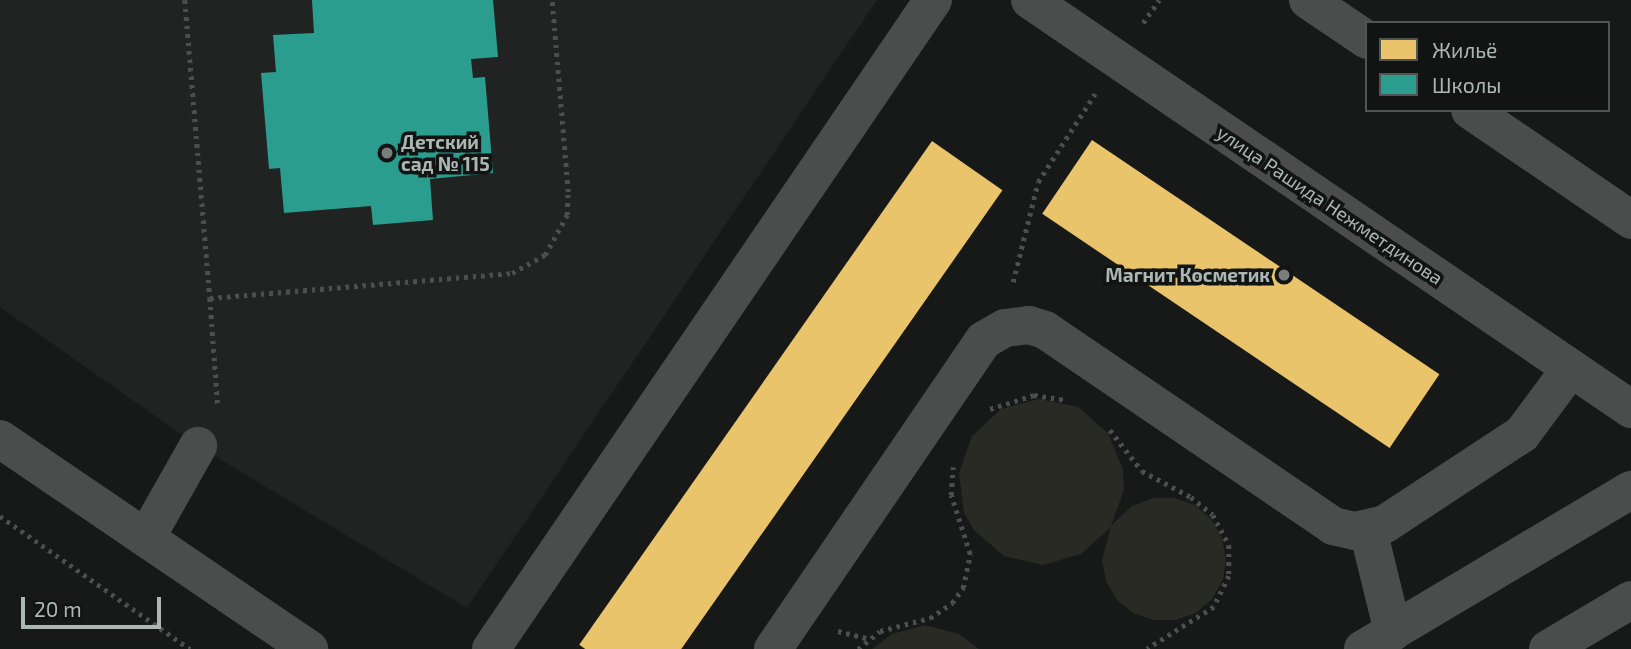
<!DOCTYPE html>
<meta charset="utf-8">
<style>
body{margin:0}
#map{position:relative;width:1631px;height:649px;overflow:hidden;background:#171818;font-family:"Exo 2",sans-serif}
div>[style]{position:absolute}
.built>*{inset:0;background:#212323}
.green>*{inset:0;background:#292a23}
.homes>*{inset:0;background:#e9c46a;transform-origin:0 0}
.schools>*{inset:0;background:#2a9d8f}
.path>*{height:4.5px;margin-top:-2.25px;transform-origin:0;background:repeating-linear-gradient(90deg,#4c4f4e 0 3.5px,transparent 0 8.5px)}
.minor>*{height:38px;margin:-19px;padding:0 19px;transform-origin:19px;border-radius:19px;background:#4a4d4c}
.dots>*{width:19px;height:19px;translate:-50% -50%;box-sizing:border-box;border:4px solid #121313;border-radius:50%}
span{translate:-50% -50%;white-space:nowrap;text-align:center;line-height:1.15;-webkit-text-stroke:7px #121313;paint-order:stroke}
.poi-label{font-size:19px;color:#aab7b3;font-weight:700}
.left{translate:0 -50%;text-align:left}
.right{translate:-100% -50%;text-align:right}
.street-label{font-size:19px;color:#aab7b3}
.legend{position:absolute;left:1365px;top:21px;width:245px;height:91px;box-sizing:border-box;background:#121313;border:2px solid #4f5553;margin:0;padding:9px 12px;list-style:none;font-size:21px;color:#aab7b3}
.legend li{display:flex;align-items:center;gap:14px;height:35px}
.legend b{width:35px;border:2px solid #4f5553}
.scale{position:absolute;left:21px;top:597px;width:140px;height:32px;box-sizing:border-box;border:4px solid #aab7b3;border-top:0;padding-left:9px;font-size:21px;line-height:24px;white-space:nowrap;color:#aab7b3;-webkit-text-stroke:5px #121313;paint-order:stroke}
</style>
<div id="map">
<div class="built">
<i style="clip-path:polygon(0 0,877px 0,467px 608px,198px 446px,0 307px)"></i>
</div>
<div class="green">
<i style="clip-path:polygon(1039px 399px,1078px 407px,1108px 433px,1123px 470px,1124px 490px,1111px 526px,1132px 506px,1153px 498px,1174px 498px,1195px 505px,1211px 519px,1222px 538px,1226px 559px,1223px 580px,1212px 599px,1196px 613px,1175px 620px,1154px 620px,1133px 613px,1117px 600px,1106px 581px,1102px 560px,1111px 527px,1081px 554px,1043px 565px,1004px 556px,974px 530px,964px 513px,959px 473px,972px 436px,1001px 409px)"></i>
<i style="clip-path:polygon(925px 625px,959px 634px,979px 649px,872px 649px,892px 634px)"></i>
</div>
<div class="homes">
<i style="left:1092px;top:140px;width:419px;height:89px;rotate:34deg"></i>
<i style="left:932px;top:141px;width:86px;height:615px;rotate:35deg"></i>
</div>
<div class="schools">
<i style="clip-path:polygon(312px 0,493px 0,498px 57px,471px 59px,473px 78px,485px 77px,493px 173px,430px 179px,433px 220px,373px 225px,371px 206px,284px 213px,280px 168px,269px 169px,261px 73px,276px 72px,273px 35px,314px 33px)"></i>
</div>
<div class="path">
<i style="left:185px;top:0;width:299px;rotate:85.2deg"></i>
<i style="left:210px;top:298px;width:303px;rotate:-4.7deg"></i>
<i style="left:512px;top:273px;width:38px;rotate:-29deg"></i>
<i style="left:545px;top:255px;width:46px;rotate:-61.2deg"></i>
<i style="left:567px;top:215px;width:23px;rotate:-88deg"></i>
<i style="left:568px;top:192px;width:193px;rotate:-94.8deg"></i>
<i style="left:1143px;top:23px;width:28px;rotate:-55deg"></i>
<i style="left:1013px;top:282px;width:103px;rotate:-76deg"></i>
<i style="left:1038px;top:182px;width:105px;rotate:-57.1deg"></i>
<i style="left:210px;top:298px;width:110px;rotate:85.8deg"></i>
<i style="left:990px;top:409px;width:46px;rotate:-17.7deg"></i>
<i style="left:1034px;top:395px;width:32px;rotate:9deg"></i>
<i style="left:1110px;top:430px;width:52px;rotate:52deg"></i>
<i style="left:1142px;top:471px;width:55px;rotate:28deg"></i>
<i style="left:1191px;top:497px;width:28px;rotate:39deg"></i>
<i style="left:1213px;top:515px;width:34px;rotate:62deg"></i>
<i style="left:1229px;top:545px;width:31px;rotate:90deg"></i>
<i style="left:1229px;top:576px;width:34px;rotate:116deg"></i>
<i style="left:1214px;top:607px;width:79px;rotate:147.9deg"></i>
<i style="left:0;top:516px;width:232px;rotate:35deg"></i>
<i style="left:838px;top:631px;width:30px;rotate:14deg"></i>
<i style="left:858px;top:649px;width:28px;rotate:-39deg"></i>
<i style="left:880px;top:631px;width:52px;rotate:-14.6deg"></i>
<i style="left:930px;top:618px;width:27px;rotate:-34deg"></i>
<i style="left:952px;top:603px;width:19px;rotate:-54deg"></i>
<i style="left:963px;top:588px;width:35px;rotate:-78deg"></i>
<i style="left:970px;top:554px;width:62px;rotate:-107.9deg"></i>
<i style="left:951px;top:495px;width:28px;rotate:-86deg"></i>
</div>
<div class="minor">
<i style="left:1030px;top:0;width:727px;rotate:34.24deg"></i>
<i style="left:1308px;top:0;width:71px;rotate:34.1deg"></i>
<i style="left:1470px;top:110px;width:195px;rotate:34.3deg"></i>
<i style="left:0;top:439px;width:374px;rotate:34.2deg"></i>
<i style="left:1368px;top:530px;width:105px;rotate:76.2deg"></i>
<i style="left:146px;top:538px;width:106px;rotate:-60.5deg"></i>
<i style="left:491px;top:649px;width:785px;rotate:-55.74deg"></i>
<i style="left:773px;top:649px;width:374px;rotate:-55.7deg"></i>
<i style="left:984px;top:340px;width:24px;rotate:-30deg"></i>
<i style="left:1005px;top:328px;width:24px;rotate:-7deg"></i>
<i style="left:1029px;top:325px;width:17px;rotate:17deg"></i>
<i style="left:1045px;top:330px;width:348px;rotate:34.2deg"></i>
<i style="left:1333px;top:526px;width:23px;rotate:13deg"></i>
<i style="left:1355px;top:531px;width:31px;rotate:-13deg"></i>
<i style="left:1385px;top:524px;width:164px;rotate:-33.3deg"></i>
<i style="left:1522px;top:434px;width:82px;rotate:-53.4deg"></i>
<i style="left:1363px;top:649px;width:312px;rotate:-30.7deg"></i>
<i style="left:1548px;top:649px;width:96px;rotate:-30.6deg"></i>
</div>
<div class="dots">
<i style="left:387px;top:153px;background:#777f7d"></i>
<i style="left:1284px;top:275px;background:#777f7d"></i>
</div>
<div class="poi-label">
<span class="left" style="left:401px;top:153px">Детский<br>сад № 115</span>
<span class="right" style="left:1270px;top:275px">Магнит Косметик</span>
</div>
<div class="street-label">
<span style="left:1330px;top:205px;rotate:34deg">улица Рашида Нежметдинова</span>
</div>
<ul class="legend">
<li><b style="height:19px;background:#e9c46a"></b>Жильё</li>
<li><b style="height:19px;background:#2a9d8f"></b>Школы</li>
</ul>
<div class="scale">20 m</div>
</div>
